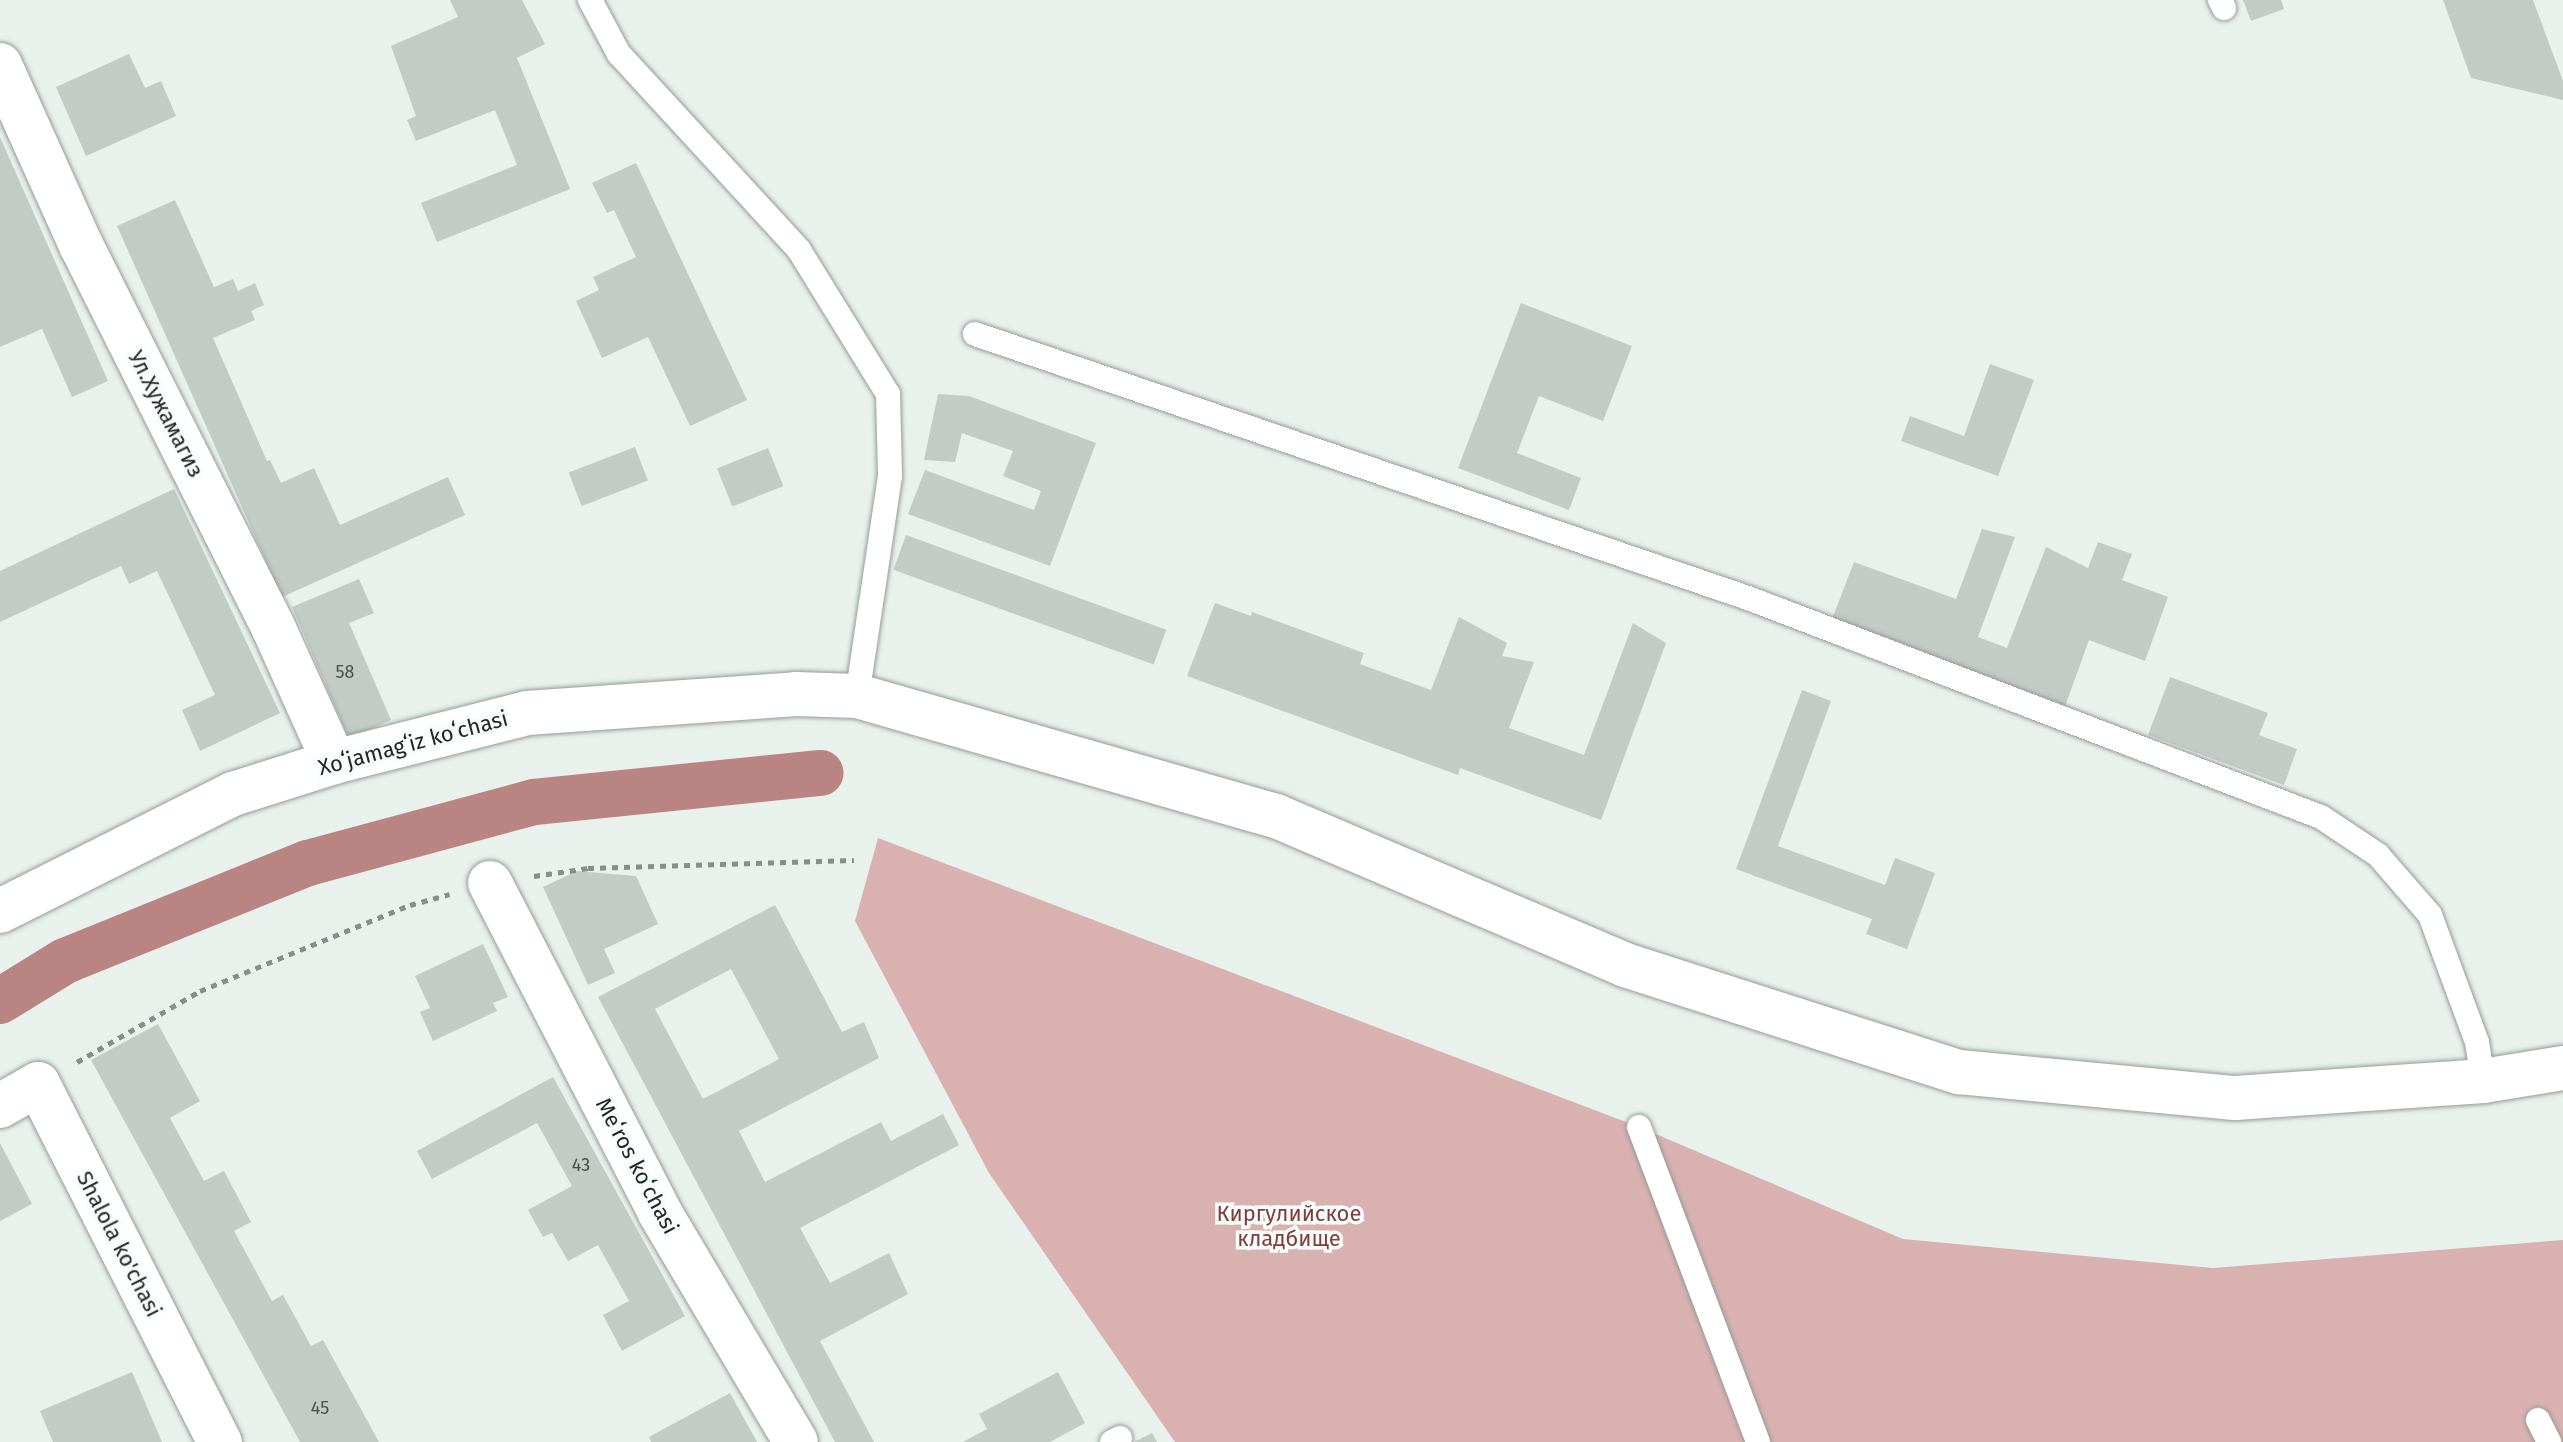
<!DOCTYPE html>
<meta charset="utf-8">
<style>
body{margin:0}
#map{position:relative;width:2563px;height:1442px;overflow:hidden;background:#e9f1ec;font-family:"Fira Sans",sans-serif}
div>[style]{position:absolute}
.green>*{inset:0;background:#dab1b1}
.canal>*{height:46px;margin:-23px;padding:0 23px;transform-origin:23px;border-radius:23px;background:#ba8483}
.building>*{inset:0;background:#c3cbc7;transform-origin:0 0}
.path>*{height:5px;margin-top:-2.5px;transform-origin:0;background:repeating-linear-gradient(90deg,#888d8a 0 6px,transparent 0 12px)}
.roads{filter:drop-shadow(0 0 2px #959c98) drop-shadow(0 0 2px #959c98)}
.lane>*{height:24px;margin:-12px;padding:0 12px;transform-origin:12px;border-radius:12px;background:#fff}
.street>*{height:44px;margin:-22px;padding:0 22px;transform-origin:22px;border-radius:22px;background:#fff}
span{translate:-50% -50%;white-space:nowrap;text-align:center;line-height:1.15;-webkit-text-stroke:7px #f6fefa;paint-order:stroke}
.number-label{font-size:18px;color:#4a4e4d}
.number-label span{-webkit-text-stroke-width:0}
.street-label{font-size:22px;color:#222524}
.park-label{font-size:22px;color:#823c3e}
</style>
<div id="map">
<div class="green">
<i style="clip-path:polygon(878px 838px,1639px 1127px,1903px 1239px,2213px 1268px,2563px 1240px,2563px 1442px,1175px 1442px,989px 1173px,855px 921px)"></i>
</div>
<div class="canal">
<i style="left:0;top:1001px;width:76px;rotate:-31.6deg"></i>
<i style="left:65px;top:961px;width:262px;rotate:-22deg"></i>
<i style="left:308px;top:863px;width:234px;rotate:-15.1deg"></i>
<i style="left:534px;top:802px;width:288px;rotate:-5.8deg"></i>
</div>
<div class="building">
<i style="clip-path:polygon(450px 0,522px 0,545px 44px,517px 58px,570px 189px,437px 242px,421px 203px,517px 165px,495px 110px,416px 141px,407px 120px,416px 116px,391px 46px,458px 17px)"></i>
<i style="clip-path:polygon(2243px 0,2281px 0,2284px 9px,2251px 21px)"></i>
<i style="clip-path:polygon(2443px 0,2533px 0,2563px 81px,2563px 100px,2471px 78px)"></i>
<i style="clip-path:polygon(129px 54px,145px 88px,161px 81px,176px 116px,86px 156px,56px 87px)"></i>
<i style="clip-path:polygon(0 137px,108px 381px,72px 397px,42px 329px,0 347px)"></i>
<i style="clip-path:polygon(636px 163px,747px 400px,690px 426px,648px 337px,602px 358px,576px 301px,599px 290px,593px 277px,636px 257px,614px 210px,607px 213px,592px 183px)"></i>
<i style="clip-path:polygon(175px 200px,214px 287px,233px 279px,238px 291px,255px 283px,264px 305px,251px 311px,255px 320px,213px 338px,267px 461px,270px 460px,281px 483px,314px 468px,340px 525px,448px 477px,465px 515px,282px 597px,117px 226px)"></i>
<i style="clip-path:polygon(1521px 303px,1632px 346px,1603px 421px,1539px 396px,1517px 453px,1581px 478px,1569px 510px,1458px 468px)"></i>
<i style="clip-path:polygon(1990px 364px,2034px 380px,1998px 476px,1901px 441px,1910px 416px,1964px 436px)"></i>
<i style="clip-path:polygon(938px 394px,969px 396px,1096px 443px,1050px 566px,908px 514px,925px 470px,1034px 510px,1041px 491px,1003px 476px,1013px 451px,962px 433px,955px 462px,924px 460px)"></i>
<i style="left:635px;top:447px;width:36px;height:71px;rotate:69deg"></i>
<i style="left:768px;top:448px;width:41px;height:55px;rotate:68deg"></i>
<i style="clip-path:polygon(174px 489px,280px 713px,200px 751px,182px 710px,215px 695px,157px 571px,129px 584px,121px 566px,0 622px,0 571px)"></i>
<i style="clip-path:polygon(1982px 529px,2015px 537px,1978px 637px,2007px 648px,2046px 547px,2088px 568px,2098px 542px,2132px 554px,2122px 580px,2168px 597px,2145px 661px,2089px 640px,2063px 712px,1829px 627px,1854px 562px,1956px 599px)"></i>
<i style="left:906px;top:535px;width:277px;height:37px;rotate:20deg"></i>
<i style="clip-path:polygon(359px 579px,374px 613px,349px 623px,391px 720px,349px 739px,292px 607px)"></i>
<i style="clip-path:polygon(1215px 603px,1251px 616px,1252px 612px,1364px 653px,1360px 664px,1431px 690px,1459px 617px,1507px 643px,1502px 656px,1534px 662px,1509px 728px,1584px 755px,1633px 623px,1666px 643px,1601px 820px,1460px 768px,1458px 775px,1187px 676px)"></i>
<i style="clip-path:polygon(2170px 677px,2268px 713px,2259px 735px,2297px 749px,2284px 785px,2148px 735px)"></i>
<i style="clip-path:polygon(1802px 690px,1831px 701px,1778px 846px,1885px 885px,1895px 858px,1935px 873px,1907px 949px,1866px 934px,1872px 919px,1736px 869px)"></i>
<i style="clip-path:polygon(577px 871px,636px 876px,658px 924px,604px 949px,615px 973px,588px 985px,543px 887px)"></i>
<i style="clip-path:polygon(evenodd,775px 905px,842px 1032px,864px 1022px,879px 1058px,739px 1131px,765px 1182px,881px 1122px,891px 1141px,943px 1114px,959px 1145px,800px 1228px,830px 1283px,889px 1253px,908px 1294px,820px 1341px,874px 1442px,835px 1442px,598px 997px,775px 905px,731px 969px,779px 1059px,703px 1099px,655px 1009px,731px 969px)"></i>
<i style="clip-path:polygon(483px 944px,508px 997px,493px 1003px,497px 1011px,433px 1041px,420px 1012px,430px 1008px,415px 976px)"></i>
<i style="clip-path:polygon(158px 1024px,200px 1101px,170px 1118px,204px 1181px,224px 1171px,251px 1222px,234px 1231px,272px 1301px,283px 1295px,311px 1346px,323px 1340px,379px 1442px,300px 1442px,91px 1060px)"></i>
<i style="clip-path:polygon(553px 1077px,685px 1316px,622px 1351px,603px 1315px,629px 1301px,598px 1245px,568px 1261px,552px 1233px,543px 1237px,528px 1210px,572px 1186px,537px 1123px,432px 1179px,417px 1151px)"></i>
<i style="clip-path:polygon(0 1143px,32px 1204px,0 1221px)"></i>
<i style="clip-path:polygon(132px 1372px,162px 1442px,53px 1442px,40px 1411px)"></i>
<i style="clip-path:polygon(1058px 1372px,1085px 1423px,1050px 1442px,963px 1442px,987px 1429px,979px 1414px)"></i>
<i style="clip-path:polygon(730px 1393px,757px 1442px,651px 1442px,649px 1437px)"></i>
<i style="clip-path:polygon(1152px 1433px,1157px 1442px,1134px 1442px)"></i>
</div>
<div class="path">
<i style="left:534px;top:876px;width:55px;rotate:-8.4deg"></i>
<i style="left:588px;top:868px;width:266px;rotate:-1.7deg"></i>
<i style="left:77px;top:1062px;width:142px;rotate:-30deg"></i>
<i style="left:200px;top:991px;width:227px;rotate:-22.3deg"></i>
<i style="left:410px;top:905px;width:41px;rotate:-15.4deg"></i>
</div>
<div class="roads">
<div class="lane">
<i style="left:590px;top:0;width:61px;rotate:61.8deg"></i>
<i style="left:619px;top:54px;width:266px;rotate:47.4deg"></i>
<i style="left:799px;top:250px;width:169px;rotate:58.3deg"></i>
<i style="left:888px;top:394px;width:82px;rotate:88.6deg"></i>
<i style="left:890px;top:476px;width:222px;rotate:98.5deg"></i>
<i style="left:2220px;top:0;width:9px;rotate:63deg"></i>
<i style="left:975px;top:334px;width:817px;rotate:18.86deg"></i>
<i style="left:1748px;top:598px;width:613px;rotate:20.92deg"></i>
<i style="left:2321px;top:817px;width:69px;rotate:33.7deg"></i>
<i style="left:2378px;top:855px;width:79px;rotate:49.1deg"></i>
<i style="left:2430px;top:915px;width:135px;rotate:69.7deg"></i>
<i style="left:2477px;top:1042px;width:39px;rotate:81deg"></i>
<i style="left:1639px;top:1127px;width:337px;rotate:69.3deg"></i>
<i style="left:2538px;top:1420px;width:25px;rotate:63deg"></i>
<i style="left:1112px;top:1442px;width:9px;rotate:-27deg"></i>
</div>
<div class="street">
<i style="left:0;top:65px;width:197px;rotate:65.8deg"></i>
<i style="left:81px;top:245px;width:430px;rotate:63.3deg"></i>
<i style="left:274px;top:629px;width:146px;rotate:65.7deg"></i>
<i style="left:490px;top:883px;width:371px;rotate:62.7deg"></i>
<i style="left:660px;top:1213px;width:266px;rotate:59.3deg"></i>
<i style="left:0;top:911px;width:261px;rotate:-26.7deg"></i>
<i style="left:233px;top:794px;width:106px;rotate:-17.6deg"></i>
<i style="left:334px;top:762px;width:199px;rotate:-14.2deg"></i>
<i style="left:527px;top:713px;width:270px;rotate:-4deg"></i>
<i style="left:796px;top:694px;width:61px;rotate:1.9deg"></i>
<i style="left:857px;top:696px;width:436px;rotate:16deg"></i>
<i style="left:1276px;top:816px;width:379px;rotate:23.1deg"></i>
<i style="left:1625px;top:965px;width:351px;rotate:17.8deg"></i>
<i style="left:1959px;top:1072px;width:277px;rotate:5.4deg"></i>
<i style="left:2235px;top:1098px;width:249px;rotate:-3.9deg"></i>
<i style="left:2483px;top:1081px;width:81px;rotate:-9.2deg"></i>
<i style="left:0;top:1106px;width:44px;rotate:-30.1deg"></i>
<i style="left:38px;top:1084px;width:402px;rotate:63.1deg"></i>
</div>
</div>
<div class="number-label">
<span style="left:345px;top:672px">58</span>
<span style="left:581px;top:1165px">43</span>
<span style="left:320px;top:1408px">45</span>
</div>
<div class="street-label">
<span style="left:166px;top:414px;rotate:63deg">Ул.Хужамагиз</span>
<span style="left:413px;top:743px;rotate:-15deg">Xoʻjamagʻiz koʻchasi</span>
<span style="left:637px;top:1166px;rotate:62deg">Meʻros koʻchasi</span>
<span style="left:119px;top:1244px;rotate:63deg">Shalola ko'chasi</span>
</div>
<div class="park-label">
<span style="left:1289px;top:1226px">Киргулийское<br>кладбище</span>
</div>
</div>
